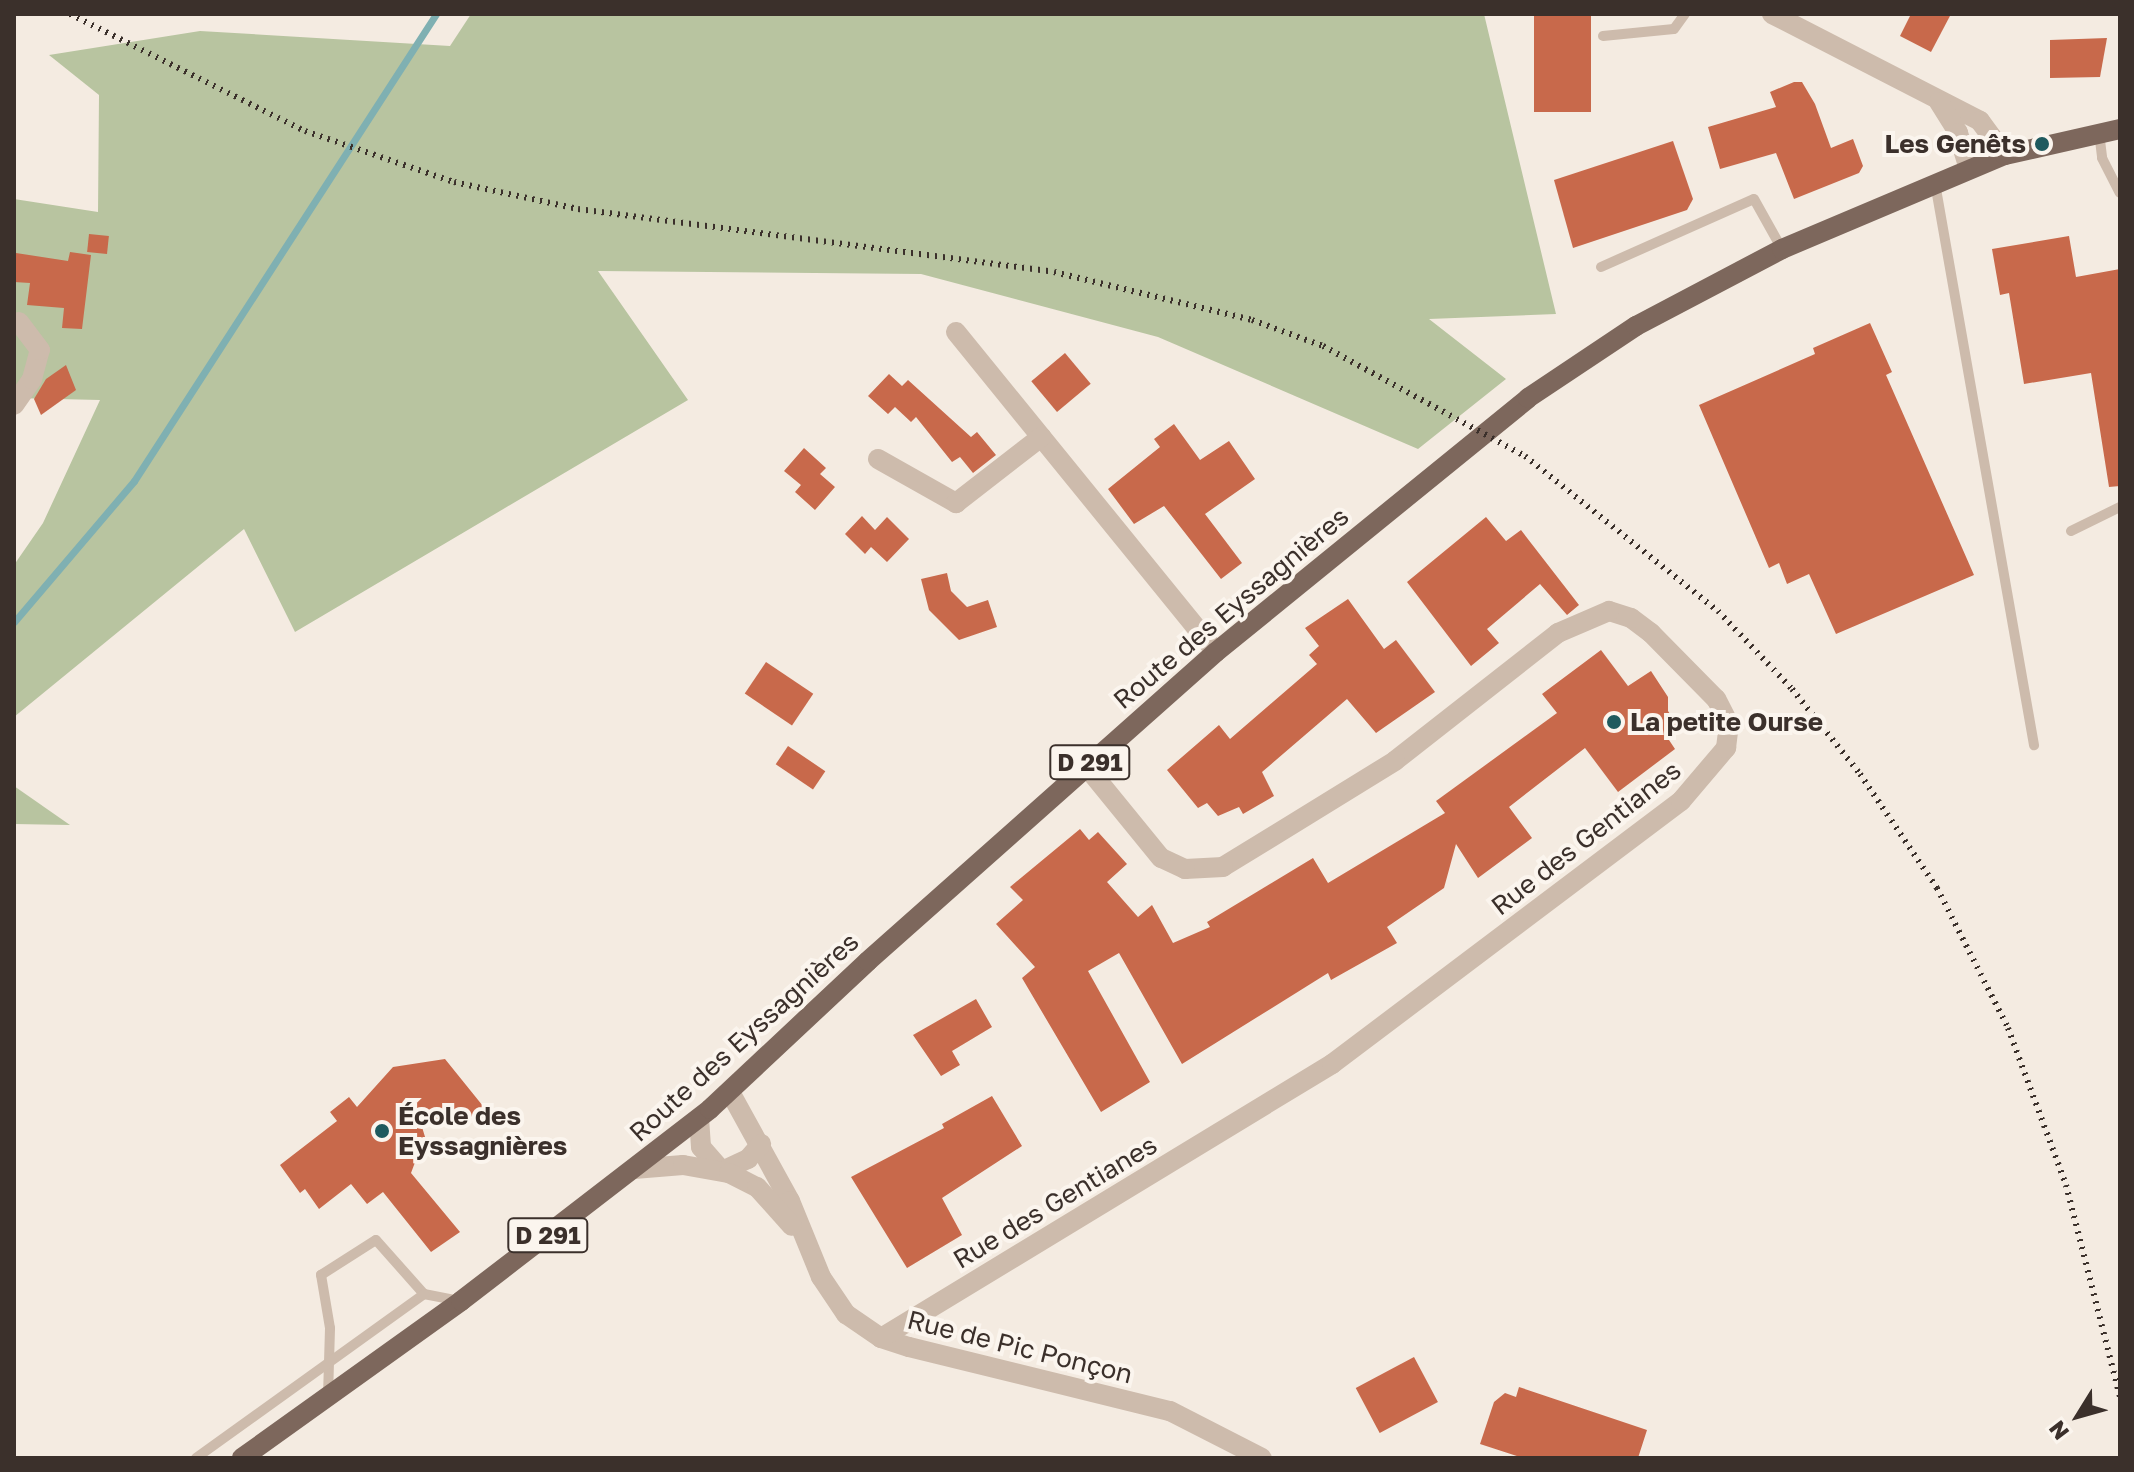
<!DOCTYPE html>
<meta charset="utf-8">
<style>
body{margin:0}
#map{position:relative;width:2134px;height:1472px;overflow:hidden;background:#f4ebe1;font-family:"Golos Text",sans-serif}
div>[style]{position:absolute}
.green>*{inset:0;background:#b8c4a0}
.stream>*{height:7px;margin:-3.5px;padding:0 3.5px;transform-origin:3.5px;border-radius:3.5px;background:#7fb0b2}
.building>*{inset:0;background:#c8694b;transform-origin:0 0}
.service>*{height:10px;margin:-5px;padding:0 5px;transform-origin:5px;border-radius:5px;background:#cdbbac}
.minor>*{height:20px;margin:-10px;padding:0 10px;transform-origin:10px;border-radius:10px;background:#cdbbac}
.primary>*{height:20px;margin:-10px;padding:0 10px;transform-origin:10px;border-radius:10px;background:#7d675c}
.rail>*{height:6px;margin-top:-3px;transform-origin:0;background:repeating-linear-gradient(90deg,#3b302b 0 2px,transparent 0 8px)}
.dots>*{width:22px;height:22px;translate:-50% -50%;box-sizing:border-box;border:4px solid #fbf5ee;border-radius:50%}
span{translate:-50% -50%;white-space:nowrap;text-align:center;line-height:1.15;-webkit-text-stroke:8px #fbf5ee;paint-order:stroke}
.shield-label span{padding:2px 6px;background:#fbf5ee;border:2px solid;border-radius:6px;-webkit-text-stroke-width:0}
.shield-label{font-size:24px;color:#3b302b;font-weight:700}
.poi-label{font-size:26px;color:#3b302b;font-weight:700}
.right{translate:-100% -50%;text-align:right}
.left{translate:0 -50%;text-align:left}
.street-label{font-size:26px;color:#3b302b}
.frame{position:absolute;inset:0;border:16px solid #3b302b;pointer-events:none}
.north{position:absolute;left:2038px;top:1376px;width:80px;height:80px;-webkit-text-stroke:6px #fbf5ee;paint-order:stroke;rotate:233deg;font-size:22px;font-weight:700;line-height:32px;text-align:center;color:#3b302b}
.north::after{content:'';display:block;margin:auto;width:28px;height:36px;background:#3b302b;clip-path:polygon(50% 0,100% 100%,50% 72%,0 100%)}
</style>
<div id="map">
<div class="green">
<i style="clip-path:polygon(471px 14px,1484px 14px,1556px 314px,1429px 319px,1506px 379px,1418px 449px,1158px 337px,921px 274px,598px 271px,688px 400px,295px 632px,244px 529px,14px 717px,14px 565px,43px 523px,100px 400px,14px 398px,14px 199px,98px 212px,99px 95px,49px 55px,200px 31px,450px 46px)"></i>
<i style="clip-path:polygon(14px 786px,70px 825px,14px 824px)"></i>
</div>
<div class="stream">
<i style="left:14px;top:622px;width:185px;rotate:-49.6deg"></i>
<i style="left:134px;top:481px;width:556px;rotate:-57.11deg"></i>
</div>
<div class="building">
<i style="left:1534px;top:14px;width:57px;height:98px"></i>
<i style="clip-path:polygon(1911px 14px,1951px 14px,1931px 52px,1900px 36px)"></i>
<i style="clip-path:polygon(2107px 38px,2100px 77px,2050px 78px,2050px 40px)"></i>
<i style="clip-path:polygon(1794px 82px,1802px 82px,1815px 104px,1831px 148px,1853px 139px,1863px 166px,1859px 173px,1794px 199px,1776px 153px,1720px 169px,1708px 127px,1776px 107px,1770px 92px)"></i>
<i style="clip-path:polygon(1673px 141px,1693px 199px,1687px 210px,1573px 248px,1554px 180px)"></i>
<i style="left:89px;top:234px;width:20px;height:18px;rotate:6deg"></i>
<i style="clip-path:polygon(2069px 236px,2076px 277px,2120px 269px,2120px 486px,2109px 487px,2091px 373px,2024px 384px,2009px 293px,2000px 295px,1992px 249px)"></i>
<i style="clip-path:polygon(70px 252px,91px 255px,82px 329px,62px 328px,64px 308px,27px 305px,30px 283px,14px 282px,16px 253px,68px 261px)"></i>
<i style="clip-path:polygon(1870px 323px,1892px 372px,1886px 375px,1974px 575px,1836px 634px,1809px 574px,1787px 584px,1779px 563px,1769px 568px,1699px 405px,1815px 354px,1813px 348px)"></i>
<i style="left:1065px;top:353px;width:40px;height:44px;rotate:50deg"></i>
<i style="clip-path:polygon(66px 365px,76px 390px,41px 415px,34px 399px,46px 379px)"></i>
<i style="clip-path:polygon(889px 374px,902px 386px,908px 380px,971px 437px,977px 432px,996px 455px,973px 473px,960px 457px,952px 462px,916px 417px,911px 422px,895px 407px,888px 414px,868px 396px)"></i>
<i style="clip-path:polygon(1174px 424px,1200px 460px,1229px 441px,1255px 479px,1205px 514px,1242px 563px,1221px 579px,1164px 506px,1134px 524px,1108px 489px,1160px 447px,1154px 439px)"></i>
<i style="clip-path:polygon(804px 448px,826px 468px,820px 474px,835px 487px,815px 510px,795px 492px,801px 485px,784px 471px)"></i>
<i style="clip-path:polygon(862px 516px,875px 530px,887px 517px,909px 539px,887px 562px,871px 547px,865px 554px,845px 534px)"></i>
<i style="clip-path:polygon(1486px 517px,1506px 541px,1521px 530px,1579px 605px,1567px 615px,1540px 584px,1487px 629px,1499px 643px,1471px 666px,1407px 582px)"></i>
<i style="clip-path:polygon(947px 573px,951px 591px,967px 607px,988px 600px,997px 627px,959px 640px,929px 610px,921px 579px)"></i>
<i style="clip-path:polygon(1348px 599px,1384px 649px,1396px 640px,1435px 692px,1376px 733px,1347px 699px,1262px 772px,1274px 796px,1243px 814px,1239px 807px,1218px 816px,1207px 803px,1198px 808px,1167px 770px,1219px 725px,1230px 739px,1317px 664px,1309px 655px,1319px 646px,1305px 628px)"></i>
<i style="clip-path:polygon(1601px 650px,1628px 686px,1651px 671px,1668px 697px,1668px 711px,1678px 726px,1667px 737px,1675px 749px,1618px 792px,1585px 748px,1509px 807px,1532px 838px,1478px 878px,1456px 844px,1444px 888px,1387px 927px,1397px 943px,1331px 980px,1328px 973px,1182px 1064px,1119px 953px,1088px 971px,1150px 1082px,1101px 1112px,1022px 978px,1035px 967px,996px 924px,1023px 900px,1010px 887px,1080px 829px,1089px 840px,1098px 832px,1127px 864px,1107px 882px,1138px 917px,1152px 905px,1173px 943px,1210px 927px,1207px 922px,1313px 858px,1328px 883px,1445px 813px,1436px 801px,1557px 713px,1542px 694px)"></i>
<i style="left:766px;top:662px;width:57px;height:38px;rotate:34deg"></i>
<i style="left:788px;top:746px;width:45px;height:22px;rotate:34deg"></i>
<i style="clip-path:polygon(976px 999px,992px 1027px,952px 1051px,960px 1065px,941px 1076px,913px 1035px)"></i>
<i style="clip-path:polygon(445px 1059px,491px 1116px,422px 1127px,429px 1150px,417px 1157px,411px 1173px,460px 1232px,431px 1252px,383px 1192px,367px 1204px,351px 1184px,319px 1209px,305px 1189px,300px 1193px,280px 1165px,337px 1121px,330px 1112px,349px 1097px,357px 1107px,393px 1067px)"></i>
<i style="clip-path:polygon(992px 1096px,1022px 1146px,942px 1198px,962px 1235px,907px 1268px,851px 1177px,944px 1128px,942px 1124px)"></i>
<i style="left:1414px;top:1357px;width:51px;height:66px;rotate:62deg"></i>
<i style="clip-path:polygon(1519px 1387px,1647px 1430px,1638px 1458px,1523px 1458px,1480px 1444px,1494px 1402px,1505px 1393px,1516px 1397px)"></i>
</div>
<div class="service">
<i style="left:1603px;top:36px;width:71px;rotate:-5.6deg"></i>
<i style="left:1674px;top:29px;width:19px;rotate:-54deg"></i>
<i style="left:2099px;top:132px;width:26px;rotate:83deg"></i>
<i style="left:2102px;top:158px;width:39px;rotate:63deg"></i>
<i style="left:1935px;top:183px;width:571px;rotate:80.01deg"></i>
<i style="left:1601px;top:267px;width:167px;rotate:-24deg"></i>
<i style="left:1754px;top:199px;width:57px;rotate:60.8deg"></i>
<i style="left:2071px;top:531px;width:55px;rotate:-26.1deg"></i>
<i style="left:328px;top:1396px;width:68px;rotate:-88.3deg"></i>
<i style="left:330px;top:1328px;width:54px;rotate:-99.6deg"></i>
<i style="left:321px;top:1275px;width:65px;rotate:-32.5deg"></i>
<i style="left:376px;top:1240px;width:72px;rotate:48.4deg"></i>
<i style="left:424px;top:1294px;width:36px;rotate:11deg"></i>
<i style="left:196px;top:1458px;width:281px;rotate:-35.7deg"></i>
</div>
<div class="minor">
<i style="left:1772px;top:14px;width:234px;rotate:27.2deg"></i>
<i style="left:1980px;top:121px;width:42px;rotate:53.7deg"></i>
<i style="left:1939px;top:102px;width:36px;rotate:58deg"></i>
<i style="left:1958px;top:133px;width:38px;rotate:73deg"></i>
<i style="left:956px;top:332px;width:412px;rotate:50.9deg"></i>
<i style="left:14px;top:405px;width:32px;rotate:-55deg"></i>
<i style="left:32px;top:379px;width:30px;rotate:-75deg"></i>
<i style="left:40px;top:350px;width:35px;rotate:-127deg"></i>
<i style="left:878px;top:459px;width:90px;rotate:29.4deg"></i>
<i style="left:956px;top:503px;width:108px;rotate:-37.8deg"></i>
<i style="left:730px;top:1092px;width:124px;rotate:61.2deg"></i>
<i style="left:790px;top:1201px;width:82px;rotate:67.8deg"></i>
<i style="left:821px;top:1277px;width:45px;rotate:56deg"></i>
<i style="left:846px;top:1314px;width:42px;rotate:34.4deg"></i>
<i style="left:881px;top:1338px;width:29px;rotate:18deg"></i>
<i style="left:909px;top:1347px;width:269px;rotate:13.8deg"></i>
<i style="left:1170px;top:1411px;width:103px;rotate:27.1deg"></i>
<i style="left:699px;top:1118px;width:29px;rotate:86deg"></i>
<i style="left:701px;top:1147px;width:32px;rotate:49deg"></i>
<i style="left:722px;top:1171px;width:29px;rotate:-25deg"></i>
<i style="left:748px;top:1159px;width:20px;rotate:-49deg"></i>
<i style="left:634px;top:1169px;width:49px;rotate:-4.7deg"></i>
<i style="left:683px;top:1165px;width:47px;rotate:9.9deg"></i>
<i style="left:729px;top:1173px;width:31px;rotate:27deg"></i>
<i style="left:757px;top:1187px;width:52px;rotate:48.1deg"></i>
<i style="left:881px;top:1338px;width:528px;rotate:-31.28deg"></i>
<i style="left:1332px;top:1064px;width:437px;rotate:-37deg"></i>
<i style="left:1681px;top:801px;width:70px;rotate:-49.7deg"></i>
<i style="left:1726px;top:748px;width:24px;rotate:-83deg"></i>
<i style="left:1729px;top:724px;width:28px;rotate:-117deg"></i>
<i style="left:1716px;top:699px;width:93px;rotate:-134.6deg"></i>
<i style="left:1651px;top:633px;width:25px;rotate:-143deg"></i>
<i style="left:1631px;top:618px;width:23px;rotate:-162deg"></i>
<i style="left:1609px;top:611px;width:56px;rotate:156.7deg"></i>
<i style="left:1558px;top:633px;width:207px;rotate:141.9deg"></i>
<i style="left:1395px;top:761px;width:202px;rotate:148.4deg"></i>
<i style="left:1223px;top:867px;width:38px;rotate:177deg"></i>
<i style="left:1185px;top:869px;width:26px;rotate:-155deg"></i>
<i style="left:1161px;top:858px;width:119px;rotate:-129.2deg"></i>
</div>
<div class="primary">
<i style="left:242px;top:1458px;width:269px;rotate:-35.6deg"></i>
<i style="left:461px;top:1301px;width:314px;rotate:-37.6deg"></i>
<i style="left:710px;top:1109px;width:216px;rotate:-43.1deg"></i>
<i style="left:868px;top:961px;width:465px;rotate:-41.6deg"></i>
<i style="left:1216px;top:652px;width:402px;rotate:-39.1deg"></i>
<i style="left:1528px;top:398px;width:130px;rotate:-33.7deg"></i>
<i style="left:1636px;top:326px;width:165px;rotate:-27.8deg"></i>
<i style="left:1782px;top:249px;width:242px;rotate:-22.9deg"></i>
<i style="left:2005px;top:155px;width:118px;rotate:-12.7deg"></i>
</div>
<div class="rail">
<i style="left:70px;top:14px;width:263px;rotate:26.5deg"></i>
<i style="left:305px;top:131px;width:157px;rotate:18.9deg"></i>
<i style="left:454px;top:182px;width:127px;rotate:12.3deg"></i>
<i style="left:578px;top:209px;width:480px;rotate:7.5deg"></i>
<i style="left:1054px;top:272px;width:204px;rotate:13.6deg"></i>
<i style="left:1252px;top:320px;width:76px;rotate:20.1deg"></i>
<i style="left:1323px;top:346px;width:230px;rotate:28.6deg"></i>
<i style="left:1525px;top:456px;width:248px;rotate:38.8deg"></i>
<i style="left:1718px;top:611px;width:108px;rotate:46.5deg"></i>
<i style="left:1792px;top:689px;width:109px;rotate:51.3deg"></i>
<i style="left:1860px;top:774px;width:138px;rotate:56deg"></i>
<i style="left:1937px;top:888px;width:157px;rotate:63.1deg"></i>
<i style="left:2008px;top:1028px;width:167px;rotate:69.7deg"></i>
<i style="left:2066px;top:1185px;width:219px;rotate:75.7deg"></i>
</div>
<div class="dots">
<i style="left:2042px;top:144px;background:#1f5a5e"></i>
<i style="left:1614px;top:722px;background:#1f5a5e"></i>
<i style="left:382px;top:1131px;background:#1f5a5e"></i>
</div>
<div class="shield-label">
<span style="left:1090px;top:762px">D 291</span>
<span style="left:548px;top:1235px">D 291</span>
</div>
<div class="poi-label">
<span class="right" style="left:2026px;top:144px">Les Genêts</span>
<span class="left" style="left:1630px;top:722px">La petite Ourse</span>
<span class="left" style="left:398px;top:1131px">École des<br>Eyssagnières</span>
</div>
<div class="street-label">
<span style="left:1231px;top:608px;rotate:-40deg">Route des Eyssagnières</span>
<span style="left:1586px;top:838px;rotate:-38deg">Rue des Gentianes</span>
<span style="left:744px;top:1037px;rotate:-42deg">Route des Eyssagnières</span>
<span style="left:1055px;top:1202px;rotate:-31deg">Rue des Gentianes</span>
<span style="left:1020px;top:1347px;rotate:14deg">Rue de Pic Ponçon</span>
</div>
<div class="frame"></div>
<div class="north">N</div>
</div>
